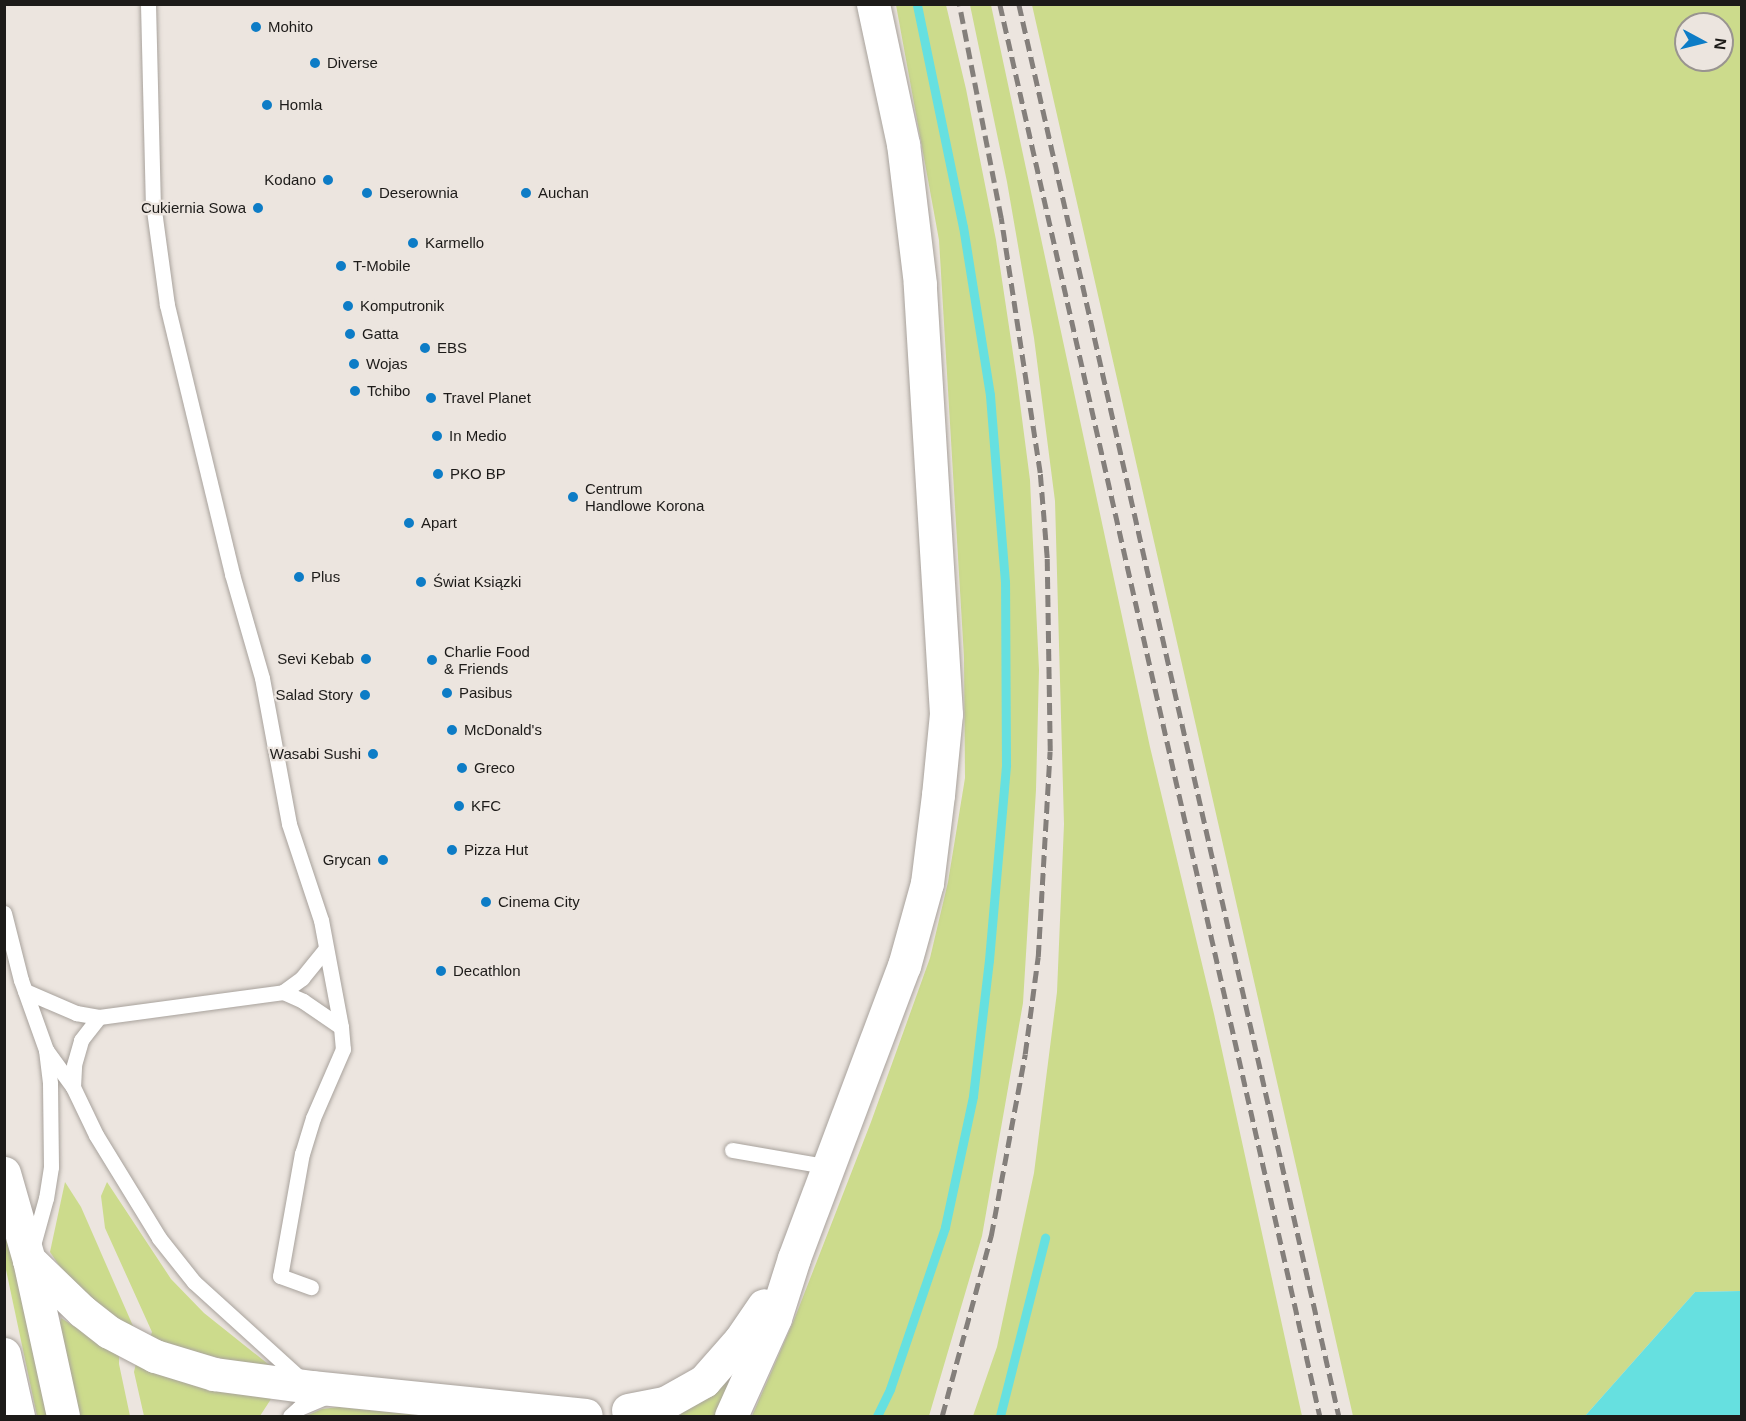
<!DOCTYPE html>
<meta charset="utf-8">
<style>
body{margin:0}
#map{position:relative;width:1746px;height:1421px;overflow:hidden;background:#ece5df;font-family:Arial,sans-serif}
div>[style]{position:absolute}
.green>*{inset:0;background:#ccdb8c}
.water>*{inset:0;background:#66e0e0}
.stream>*{height:9px;margin:-4.5px;padding:0 4.5px;transform-origin:4.5px;border-radius:4.5px;background:#66e0e0}
.roads{filter:drop-shadow(0 0 2px #a8a29c) drop-shadow(0 0 2px #a8a29c)}
.service>*{height:15px;margin:-7.5px;padding:0 7.5px;transform-origin:7.5px;border-radius:7.5px;background:#fff}
.tertiary>*{height:33px;margin:-16.5px;padding:0 16.5px;transform-origin:16.5px;border-radius:16.5px;background:#fff}
.secondary>*{height:33px;margin:-16.5px;padding:0 16.5px;transform-origin:16.5px;border-radius:16.5px;background:#fff}
.rail>*{height:4.5px;margin-top:-2.25px;transform-origin:0;background:repeating-linear-gradient(90deg,#847f7b 0 12px,transparent 0 18px)}
.dots>*{width:16px;height:16px;translate:-50% -50%;box-sizing:border-box;border:3px solid #ece5df;border-radius:50%}
span{translate:-50% -50%;white-space:nowrap;text-align:center;line-height:1.15;-webkit-text-stroke:4.5px #ece5df;paint-order:stroke}
.poi-label{font-size:15px;color:#1d1b19}
.left{translate:0 -50%;text-align:left}
.right{translate:-100% -50%;text-align:right}
.frame{position:absolute;inset:0;border:6px solid #1d1b19;pointer-events:none}
.north{position:absolute;left:1674px;top:12px;width:60px;height:60px;box-sizing:border-box;background:#ece5df;border:2px solid #999490;border-radius:50%;rotate:97deg;font-size:16px;font-weight:700;line-height:24px;text-align:center;color:#1d1b19}
.north::after{content:'';display:block;margin:auto;width:21px;height:27px;background:#0d7cc6;clip-path:polygon(50% 0,100% 100%,50% 72%,0 100%)}
</style>
<div id="map">
<div class="green">
<i style="clip-path:polygon(896px 5px,946px 5px,966px 89px,996px 240px,1017px 380px,1030px 480px,1039px 670px,1036px 790px,1023px 1003px,982px 1236px,929px 1416px,752px 1416px,794px 1320px,871px 1122px,930px 958px,948px 882px,965px 778px,964px 657px,939px 240px)"></i>
<i style="clip-path:polygon(970px 5px,991px 5px,1150px 747px,1214px 1014px,1302px 1416px,973px 1416px,997px 1347px,1034px 1173px,1057px 992px,1064px 824px,1055px 501px,1034px 338px,1007px 182px)"></i>
<i style="clip-path:polygon(evenodd,1032px 5px,1741px 5px,1741px 1291px,1695px 1292px,1585px 1416px,1353px 1416px,1032px 5px,1686px 24px,1722px 24px,1722px 60px,1686px 60px,1686px 24px)"></i>
<i style="clip-path:polygon(65px 1182px,81px 1207px,133px 1326px,131px 1330px,69px 1280px,50px 1252px)"></i>
<i style="clip-path:polygon(107px 1182px,171px 1279px,204px 1313px,273px 1368px,273px 1372px,149px 1340px,152px 1332px,105px 1228px,101px 1196px)"></i>
<i style="clip-path:polygon(4px 1219px,50px 1416px,37px 1416px,5px 1265px)"></i>
<i style="clip-path:polygon(61px 1318px,119px 1355px,119px 1364px,130px 1416px,79px 1416px,59px 1326px)"></i>
<i style="clip-path:polygon(136px 1363px,193px 1385px,269px 1397px,271px 1399px,260px 1416px,144px 1416px,134px 1372px)"></i>
<i style="clip-path:polygon(735px 1371px,719px 1416px,681px 1416px,681px 1412px)"></i>
<i style="clip-path:polygon(339px 1407px,390px 1412px,429px 1416px,306px 1416px,322px 1409px)"></i>
</div>
<div class="water">
<i style="clip-path:polygon(1741px 1291px,1741px 1416px,1585px 1416px,1695px 1292px)"></i>
</div>
<div class="stream">
<i style="left:877px;top:1416px;width:30px;rotate:-64deg"></i>
<i style="left:890px;top:1389px;width:171px;rotate:-71.2deg"></i>
<i style="left:945px;top:1227px;width:134px;rotate:-77.9deg"></i>
<i style="left:973px;top:1096px;width:137px;rotate:-83.3deg"></i>
<i style="left:989px;top:960px;width:196px;rotate:-85deg"></i>
<i style="left:1006px;top:765px;width:183px;rotate:-90.3deg"></i>
<i style="left:1005px;top:582px;width:188px;rotate:-94.6deg"></i>
<i style="left:990px;top:395px;width:170px;rotate:-99.1deg"></i>
<i style="left:963px;top:227px;width:228px;rotate:-101.7deg"></i>
<i style="left:1000px;top:1416px;width:184px;rotate:-75.8deg"></i>
</div>
<div class="roads">
<div class="service">
<i style="left:148px;top:4px;width:199px;rotate:88.6deg"></i>
<i style="left:153px;top:203px;width:103px;rotate:82.2deg"></i>
<i style="left:167px;top:305px;width:277px;rotate:76.4deg"></i>
<i style="left:232px;top:574px;width:108px;rotate:73.9deg"></i>
<i style="left:262px;top:678px;width:148px;rotate:79.5deg"></i>
<i style="left:289px;top:824px;width:101px;rotate:71.6deg"></i>
<i style="left:321px;top:920px;width:109px;rotate:79.4deg"></i>
<i style="left:341px;top:1027px;width:22px;rotate:85deg"></i>
<i style="left:343px;top:1049px;width:75px;rotate:113.5deg"></i>
<i style="left:313px;top:1118px;width:37px;rotate:107deg"></i>
<i style="left:302px;top:1153px;width:125px;rotate:100.1deg"></i>
<i style="left:280px;top:1276px;width:33px;rotate:20deg"></i>
<i style="left:4px;top:913px;width:69px;rotate:75.8deg"></i>
<i style="left:21px;top:980px;width:74px;rotate:70.3deg"></i>
<i style="left:46px;top:1050px;width:34px;rotate:83deg"></i>
<i style="left:50px;top:1084px;width:83px;rotate:89.3deg"></i>
<i style="left:51px;top:1167px;width:31px;rotate:99deg"></i>
<i style="left:46px;top:1198px;width:53px;rotate:105.4deg"></i>
<i style="left:25px;top:991px;width:56px;rotate:23.3deg"></i>
<i style="left:76px;top:1013px;width:23px;rotate:10deg"></i>
<i style="left:99px;top:1017px;width:186px;rotate:-7.7deg"></i>
<i style="left:283px;top:992px;width:24px;rotate:-36deg"></i>
<i style="left:302px;top:978px;width:38px;rotate:-51deg"></i>
<i style="left:283px;top:992px;width:22px;rotate:24deg"></i>
<i style="left:303px;top:1001px;width:46px;rotate:34.4deg"></i>
<i style="left:46px;top:1050px;width:46px;rotate:53.9deg"></i>
<i style="left:73px;top:1087px;width:53px;rotate:64.4deg"></i>
<i style="left:96px;top:1135px;width:121px;rotate:58.5deg"></i>
<i style="left:159px;top:1238px;width:56px;rotate:51.5deg"></i>
<i style="left:194px;top:1282px;width:147px;rotate:42.2deg"></i>
<i style="left:73px;top:1087px;width:22px;rotate:-87deg"></i>
<i style="left:74px;top:1065px;width:26px;rotate:-74deg"></i>
<i style="left:81px;top:1040px;width:29px;rotate:-52deg"></i>
<i style="left:732px;top:1150px;width:99px;rotate:9.8deg"></i>
<i style="left:290px;top:1416px;width:12px;rotate:-42deg"></i>
<i style="left:299px;top:1408px;width:30px;rotate:-23deg"></i>
</div>
<div class="tertiary">
<i style="left:311px;top:1387px;width:276px;rotate:5.8deg"></i>
<i style="left:628px;top:1410px;width:38px;rotate:-11deg"></i>
<i style="left:665px;top:1403px;width:45px;rotate:-29.4deg"></i>
<i style="left:704px;top:1381px;width:55px;rotate:-48.7deg"></i>
<i style="left:740px;top:1340px;width:42px;rotate:-55.6deg"></i>
<i style="left:731px;top:1416px;width:107px;rotate:-65.8deg"></i>
<i style="left:775px;top:1318px;width:63px;rotate:-72.4deg"></i>
<i style="left:794px;top:1258px;width:312px;rotate:-69.4deg"></i>
<i style="left:904px;top:966px;width:86px;rotate:-74.5deg"></i>
<i style="left:927px;top:883px;width:89px;rotate:-82.9deg"></i>
<i style="left:938px;top:795px;width:81px;rotate:-84.4deg"></i>
<i style="left:946px;top:714px;width:431px;rotate:-93.5deg"></i>
<i style="left:920px;top:284px;width:141px;rotate:-96.9deg"></i>
<i style="left:903px;top:144px;width:143px;rotate:-102.1deg"></i>
</div>
<div class="secondary">
<i style="left:4px;top:1173px;width:91px;rotate:74deg"></i>
<i style="left:29px;top:1260px;width:160px;rotate:77.7deg"></i>
<i style="left:29px;top:1260px;width:74px;rotate:43.9deg"></i>
<i style="left:82px;top:1311px;width:34px;rotate:38deg"></i>
<i style="left:109px;top:1332px;width:52px;rotate:27.6deg"></i>
<i style="left:155px;top:1356px;width:62px;rotate:17deg"></i>
<i style="left:214px;top:1374px;width:98px;rotate:7.6deg"></i>
<i style="left:4px;top:1354px;width:64px;rotate:77.3deg"></i>
</div>
</div>
<div class="rail">
<i style="left:1000px;top:4px;width:1448px;rotate:77.23deg"></i>
<i style="left:1019px;top:4px;width:1448px;rotate:77.23deg"></i>
<i style="left:942px;top:1416px;width:187px;rotate:-74.8deg"></i>
<i style="left:991px;top:1236px;width:185px;rotate:-79.4deg"></i>
<i style="left:1025px;top:1054px;width:98px;rotate:-82.4deg"></i>
<i style="left:1038px;top:957px;width:206px;rotate:-86.7deg"></i>
<i style="left:1050px;top:751px;width:193px;rotate:-90.9deg"></i>
<i style="left:1047px;top:558px;width:85px;rotate:-94.7deg"></i>
<i style="left:1040px;top:473px;width:258px;rotate:-98.7deg"></i>
<i style="left:1001px;top:218px;width:218px;rotate:-101.1deg"></i>
</div>
<div class="dots">
<i style="left:256px;top:27px;background:#0d7cc6"></i>
<i style="left:315px;top:63px;background:#0d7cc6"></i>
<i style="left:267px;top:105px;background:#0d7cc6"></i>
<i style="left:328px;top:180px;background:#0d7cc6"></i>
<i style="left:367px;top:193px;background:#0d7cc6"></i>
<i style="left:526px;top:193px;background:#0d7cc6"></i>
<i style="left:258px;top:208px;background:#0d7cc6"></i>
<i style="left:413px;top:243px;background:#0d7cc6"></i>
<i style="left:341px;top:266px;background:#0d7cc6"></i>
<i style="left:348px;top:306px;background:#0d7cc6"></i>
<i style="left:350px;top:334px;background:#0d7cc6"></i>
<i style="left:425px;top:348px;background:#0d7cc6"></i>
<i style="left:354px;top:364px;background:#0d7cc6"></i>
<i style="left:355px;top:391px;background:#0d7cc6"></i>
<i style="left:431px;top:398px;background:#0d7cc6"></i>
<i style="left:437px;top:436px;background:#0d7cc6"></i>
<i style="left:438px;top:474px;background:#0d7cc6"></i>
<i style="left:573px;top:497px;background:#0d7cc6"></i>
<i style="left:409px;top:523px;background:#0d7cc6"></i>
<i style="left:299px;top:577px;background:#0d7cc6"></i>
<i style="left:421px;top:582px;background:#0d7cc6"></i>
<i style="left:366px;top:659px;background:#0d7cc6"></i>
<i style="left:432px;top:660px;background:#0d7cc6"></i>
<i style="left:447px;top:693px;background:#0d7cc6"></i>
<i style="left:365px;top:695px;background:#0d7cc6"></i>
<i style="left:452px;top:730px;background:#0d7cc6"></i>
<i style="left:373px;top:754px;background:#0d7cc6"></i>
<i style="left:462px;top:768px;background:#0d7cc6"></i>
<i style="left:459px;top:806px;background:#0d7cc6"></i>
<i style="left:452px;top:850px;background:#0d7cc6"></i>
<i style="left:383px;top:860px;background:#0d7cc6"></i>
<i style="left:486px;top:902px;background:#0d7cc6"></i>
<i style="left:441px;top:971px;background:#0d7cc6"></i>
</div>
<div class="poi-label">
<span class="left" style="left:268px;top:27px">Mohito</span>
<span class="left" style="left:327px;top:63px">Diverse</span>
<span class="left" style="left:279px;top:105px">Homla</span>
<span class="right" style="left:316px;top:180px">Kodano</span>
<span class="left" style="left:379px;top:193px">Deserownia</span>
<span class="left" style="left:538px;top:193px">Auchan</span>
<span class="right" style="left:246px;top:208px">Cukiernia Sowa</span>
<span class="left" style="left:425px;top:243px">Karmello</span>
<span class="left" style="left:353px;top:266px">T-Mobile</span>
<span class="left" style="left:360px;top:306px">Komputronik</span>
<span class="left" style="left:362px;top:334px">Gatta</span>
<span class="left" style="left:437px;top:348px">EBS</span>
<span class="left" style="left:366px;top:364px">Wojas</span>
<span class="left" style="left:367px;top:391px">Tchibo</span>
<span class="left" style="left:443px;top:398px">Travel Planet</span>
<span class="left" style="left:449px;top:436px">In Medio</span>
<span class="left" style="left:450px;top:474px">PKO BP</span>
<span class="left" style="left:585px;top:497px">Centrum<br>Handlowe Korona</span>
<span class="left" style="left:421px;top:523px">Apart</span>
<span class="left" style="left:311px;top:577px">Plus</span>
<span class="left" style="left:433px;top:582px">Świat Ksiązki</span>
<span class="left" style="left:444px;top:660px">Charlie Food<br>&amp; Friends</span>
<span class="right" style="left:354px;top:659px">Sevi Kebab</span>
<span class="left" style="left:459px;top:693px">Pasibus</span>
<span class="right" style="left:353px;top:695px">Salad Story</span>
<span class="left" style="left:464px;top:730px">McDonald's</span>
<span class="right" style="left:361px;top:754px">Wasabi Sushi</span>
<span class="left" style="left:474px;top:768px">Greco</span>
<span class="left" style="left:471px;top:806px">KFC</span>
<span class="left" style="left:464px;top:850px">Pizza Hut</span>
<span class="right" style="left:371px;top:860px">Grycan</span>
<span class="left" style="left:498px;top:902px">Cinema City</span>
<span class="left" style="left:453px;top:971px">Decathlon</span>
</div>
<div class="frame"></div>
<div class="north">N</div>
</div>
